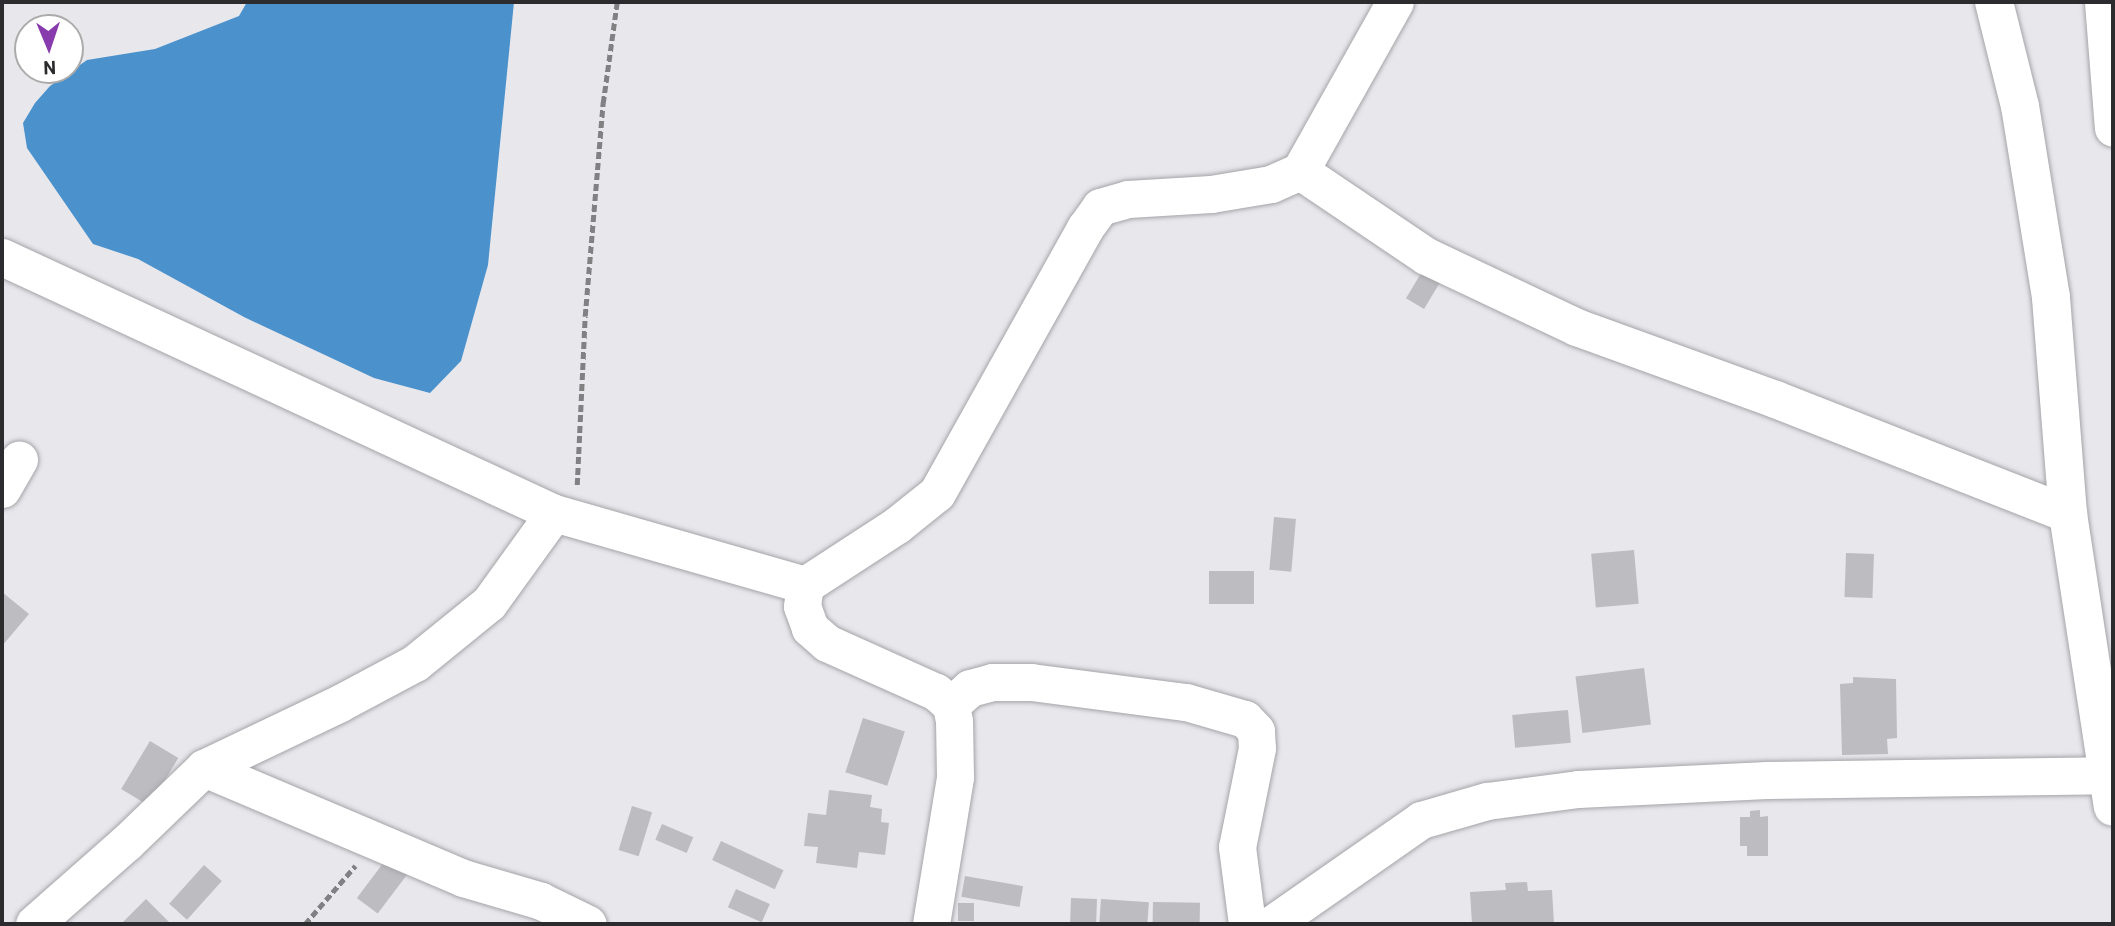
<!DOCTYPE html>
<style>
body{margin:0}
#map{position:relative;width:2115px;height:926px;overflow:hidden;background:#e7e7ec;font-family:Barlow,sans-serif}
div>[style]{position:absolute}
.water>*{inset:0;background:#4b91cb}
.building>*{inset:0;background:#bcbcc1;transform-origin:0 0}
.path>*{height:4.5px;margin-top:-2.25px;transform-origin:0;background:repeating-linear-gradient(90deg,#818184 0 7px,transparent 0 10.5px)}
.roads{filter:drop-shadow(0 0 2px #a4a4a9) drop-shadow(0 0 2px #a4a4a9)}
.minor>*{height:37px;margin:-18.5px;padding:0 18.5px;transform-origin:18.5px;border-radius:18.5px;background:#fff}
.tertiary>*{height:38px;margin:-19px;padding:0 19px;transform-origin:19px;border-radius:19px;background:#fff}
span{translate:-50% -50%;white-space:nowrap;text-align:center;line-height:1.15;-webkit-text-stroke:7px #fff;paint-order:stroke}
.frame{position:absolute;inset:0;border:4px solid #2c2c2e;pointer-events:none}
.north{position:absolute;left:14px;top:14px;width:70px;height:70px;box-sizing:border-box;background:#fff;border:2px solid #ababab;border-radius:50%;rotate:178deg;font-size:19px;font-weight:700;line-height:28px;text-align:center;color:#2c2c2e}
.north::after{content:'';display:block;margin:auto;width:24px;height:32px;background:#873bad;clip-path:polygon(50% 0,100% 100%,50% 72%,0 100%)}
</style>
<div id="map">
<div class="water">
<i style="clip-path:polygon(247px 2px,514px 2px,488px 265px,461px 361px,430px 393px,374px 378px,244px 317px,138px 259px,93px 244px,27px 148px,23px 123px,35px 103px,50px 86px,87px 60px,155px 49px,239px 16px)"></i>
</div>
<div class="building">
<i style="left:1423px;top:270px;width:21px;height:33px;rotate:31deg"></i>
<i style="left:1274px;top:517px;width:22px;height:53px;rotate:5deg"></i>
<i style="left:1634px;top:550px;width:54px;height:43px;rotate:85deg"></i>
<i style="left:1846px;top:553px;width:28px;height:44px;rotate:2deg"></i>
<i style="left:1209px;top:571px;width:45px;height:33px"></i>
<i style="clip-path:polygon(2px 592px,29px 614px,2px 646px)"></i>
<i style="left:1644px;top:668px;width:57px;height:69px;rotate:83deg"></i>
<i style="clip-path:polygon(1853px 677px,1896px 679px,1897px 738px,1887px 739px,1888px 754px,1842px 755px,1840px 684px,1853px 683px)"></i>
<i style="left:1568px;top:710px;width:33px;height:56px;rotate:85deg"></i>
<i style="left:863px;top:718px;width:44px;height:57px;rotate:18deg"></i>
<i style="left:150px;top:741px;width:33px;height:56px;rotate:31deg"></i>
<i style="clip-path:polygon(829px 790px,872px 795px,870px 807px,882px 809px,881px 822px,889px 823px,885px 855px,859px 852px,857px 868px,816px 863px,818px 847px,804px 846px,808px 813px,826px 815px)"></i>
<i style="left:632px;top:806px;width:21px;height:46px;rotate:17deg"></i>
<i style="clip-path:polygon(1760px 810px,1760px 817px,1768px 816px,1768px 856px,1747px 856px,1747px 846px,1740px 846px,1740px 817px,1750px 817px,1750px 811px)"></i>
<i style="left:662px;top:824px;width:34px;height:17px;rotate:23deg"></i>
<i style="left:721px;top:841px;width:69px;height:21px;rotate:25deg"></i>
<i style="left:387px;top:858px;width:26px;height:50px;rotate:37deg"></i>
<i style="left:204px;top:865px;width:24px;height:52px;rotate:42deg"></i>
<i style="left:965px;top:876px;width:59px;height:21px;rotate:10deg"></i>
<i style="clip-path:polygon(1527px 882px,1528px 891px,1552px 890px,1554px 924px,1472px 924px,1470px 892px,1506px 890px,1505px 883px)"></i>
<i style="left:736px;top:889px;width:37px;height:20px;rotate:24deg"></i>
<i style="left:1071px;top:898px;width:26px;height:26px;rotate:2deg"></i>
<i style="clip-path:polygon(146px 899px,171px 924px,121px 924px)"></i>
<i style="left:1101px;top:899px;width:48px;height:25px;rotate:4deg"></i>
<i style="left:1153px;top:902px;width:47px;height:22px;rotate:1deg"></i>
<i style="left:974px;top:903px;width:18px;height:16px;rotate:90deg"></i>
</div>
<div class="path">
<i style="left:577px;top:485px;width:169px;rotate:-87.3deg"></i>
<i style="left:585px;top:316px;width:214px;rotate:-85.2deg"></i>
<i style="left:603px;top:103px;width:102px;rotate:-82.1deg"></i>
<i style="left:305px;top:924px;width:77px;rotate:-49.2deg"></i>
</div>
<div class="roads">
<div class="minor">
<i style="left:2103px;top:2px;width:126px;rotate:85.5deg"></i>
<i style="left:1300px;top:171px;width:152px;rotate:34deg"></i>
<i style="left:1426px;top:256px;width:166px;rotate:25.3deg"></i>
<i style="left:1576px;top:327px;width:212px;rotate:19.9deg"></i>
<i style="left:1775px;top:399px;width:315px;rotate:21.4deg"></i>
<i style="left:2px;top:257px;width:608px;rotate:24.88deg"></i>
<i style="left:554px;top:513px;width:261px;rotate:16deg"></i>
<i style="left:2px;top:489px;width:34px;rotate:-60deg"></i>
<i style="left:951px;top:705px;width:25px;rotate:-42deg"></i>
<i style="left:970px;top:688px;width:23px;rotate:-15deg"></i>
<i style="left:992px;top:682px;width:39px"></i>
<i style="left:1031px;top:682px;width:156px;rotate:7.4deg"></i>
<i style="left:1186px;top:702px;width:61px;rotate:16.1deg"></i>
<i style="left:1245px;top:719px;width:16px;rotate:47deg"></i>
<i style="left:1256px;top:731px;width:17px;rotate:87deg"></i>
<i style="left:1257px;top:748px;width:101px;rotate:101.4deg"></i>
<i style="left:1237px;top:847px;width:78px;rotate:82.6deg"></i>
<i style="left:204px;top:768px;width:281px;rotate:23deg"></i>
<i style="left:463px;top:878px;width:81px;rotate:16.4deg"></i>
<i style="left:541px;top:901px;width:52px;rotate:26.1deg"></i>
<i style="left:34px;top:924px;width:123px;rotate:-41.4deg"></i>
<i style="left:126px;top:843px;width:108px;rotate:-43.9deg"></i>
<i style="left:204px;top:768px;width:151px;rotate:-25.5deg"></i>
<i style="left:340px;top:703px;width:85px;rotate:-28.1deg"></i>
<i style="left:415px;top:663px;width:95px;rotate:-39deg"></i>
<i style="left:489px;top:603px;width:111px;rotate:-54.2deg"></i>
<i style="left:931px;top:924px;width:149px;rotate:-80.7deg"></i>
<i style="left:955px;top:777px;width:56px;rotate:-91deg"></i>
<i style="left:954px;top:721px;width:16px;rotate:-101deg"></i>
<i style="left:951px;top:705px;width:20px;rotate:-139deg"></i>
<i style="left:936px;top:692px;width:120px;rotate:-155.8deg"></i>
<i style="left:827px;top:643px;width:23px;rotate:-139deg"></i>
<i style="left:810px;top:628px;width:23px;rotate:-110deg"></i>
<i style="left:802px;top:606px;width:21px;rotate:-82deg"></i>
<i style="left:805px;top:585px;width:110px;rotate:-33.1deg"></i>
<i style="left:897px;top:525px;width:51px;rotate:-38.7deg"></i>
<i style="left:937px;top:493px;width:304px;rotate:-60.8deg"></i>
<i style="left:1085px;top:228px;width:26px;rotate:-54deg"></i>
<i style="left:1100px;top:207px;width:29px;rotate:-16deg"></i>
<i style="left:1128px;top:199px;width:83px;rotate:-3.4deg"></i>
<i style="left:1211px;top:194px;width:61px;rotate:-9.5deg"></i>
<i style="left:1271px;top:184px;width:32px;rotate:-24deg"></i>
<i style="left:1300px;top:171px;width:194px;rotate:-60.7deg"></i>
<i style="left:1272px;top:924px;width:182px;rotate:-34.9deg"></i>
<i style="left:1421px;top:820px;width:69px;rotate:-16.1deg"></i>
<i style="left:1487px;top:801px;width:92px;rotate:-7.5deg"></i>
<i style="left:1578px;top:789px;width:189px;rotate:-2.7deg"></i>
<i style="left:1767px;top:780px;width:341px;rotate:-0.8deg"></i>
</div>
<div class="tertiary">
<i style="left:1994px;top:2px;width:107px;rotate:76deg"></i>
<i style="left:2020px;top:106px;width:194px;rotate:80.8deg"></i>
<i style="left:2051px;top:298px;width:217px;rotate:85.5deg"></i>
<i style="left:2068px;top:514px;width:296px;rotate:81.3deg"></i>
</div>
</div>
<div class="frame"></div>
<div class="north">N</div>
</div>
